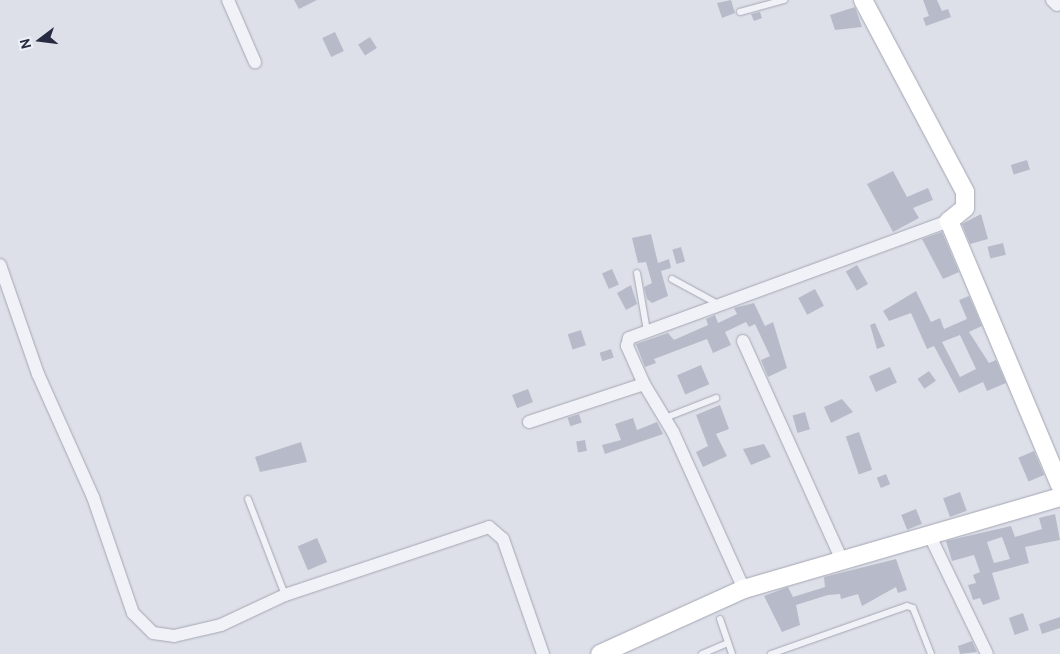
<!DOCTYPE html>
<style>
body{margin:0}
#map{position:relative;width:1060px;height:654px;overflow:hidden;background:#dee0e9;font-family:Cabin,sans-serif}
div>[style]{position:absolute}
.building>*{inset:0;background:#b7bbc9;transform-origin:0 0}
.roads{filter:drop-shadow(0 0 1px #a3a6b3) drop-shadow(0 0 1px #a3a6b3)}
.lane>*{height:6px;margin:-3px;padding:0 3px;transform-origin:3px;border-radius:3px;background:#f1f2f7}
.street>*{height:12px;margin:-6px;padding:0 6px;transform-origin:6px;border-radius:6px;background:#f1f2f7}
.secondary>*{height:18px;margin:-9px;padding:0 9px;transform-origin:9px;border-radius:9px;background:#fff}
span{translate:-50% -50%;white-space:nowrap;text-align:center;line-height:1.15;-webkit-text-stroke:4.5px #edf0f6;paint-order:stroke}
.north{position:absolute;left:15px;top:15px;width:50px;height:50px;-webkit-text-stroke:4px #edf0f6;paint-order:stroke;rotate:255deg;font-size:14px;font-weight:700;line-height:20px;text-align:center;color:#262b41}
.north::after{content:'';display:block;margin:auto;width:18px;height:22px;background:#262b41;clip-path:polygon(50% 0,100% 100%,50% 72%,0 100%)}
</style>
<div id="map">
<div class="building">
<i style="clip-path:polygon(294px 0,317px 0,299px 9px)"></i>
<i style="clip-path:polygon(731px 0,735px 13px,722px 18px,717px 3px)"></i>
<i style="clip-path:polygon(923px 0,937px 0,942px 11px,948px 9px,951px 17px,926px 26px,923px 18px,929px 16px)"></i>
<i style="clip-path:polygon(855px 7px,862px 27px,835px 30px,830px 15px)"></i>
<i style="clip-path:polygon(760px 12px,762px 18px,754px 21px,751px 14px)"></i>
<i style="left:335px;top:32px;width:21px;height:14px;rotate:65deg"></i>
<i style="left:370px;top:37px;width:13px;height:14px;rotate:58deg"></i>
<i style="left:1027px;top:160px;width:10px;height:17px;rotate:73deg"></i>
<i style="clip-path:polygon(893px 171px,907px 197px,928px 188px,933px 200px,913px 208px,919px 218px,893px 232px,867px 184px)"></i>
<i style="clip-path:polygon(981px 214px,988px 239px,970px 244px,962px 224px)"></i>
<i style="clip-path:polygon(942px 232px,959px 272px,943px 279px,922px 239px)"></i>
<i style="clip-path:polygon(651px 234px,658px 263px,669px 259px,671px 268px,661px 271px,668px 296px,652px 303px,647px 299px,644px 287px,652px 283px,646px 262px,638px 263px,632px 238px)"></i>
<i style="left:1003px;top:243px;width:12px;height:16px;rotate:76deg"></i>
<i style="left:681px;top:247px;width:15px;height:9px;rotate:74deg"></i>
<i style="left:857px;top:265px;width:22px;height:13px;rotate:60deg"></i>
<i style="left:612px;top:269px;width:17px;height:11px;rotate:66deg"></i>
<i style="clip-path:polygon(631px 285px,637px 304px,626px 310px,617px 293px)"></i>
<i style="left:815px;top:289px;width:19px;height:19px;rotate:62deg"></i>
<i style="clip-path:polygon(evenodd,916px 291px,931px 322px,940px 318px,944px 329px,967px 319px,959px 300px,969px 296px,982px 326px,969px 332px,989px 363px,996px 360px,1006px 383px,987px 391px,983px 382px,959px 393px,934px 346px,927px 349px,911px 313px,889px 321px,883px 311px,916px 291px,960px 335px,976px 369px,960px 377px,942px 342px,960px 335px)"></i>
<i style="clip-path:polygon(754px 303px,765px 326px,773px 322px,787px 368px,768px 377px,761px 360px,770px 356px,755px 324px,749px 327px,746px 322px,725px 332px,731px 345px,713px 353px,707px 339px,654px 359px,656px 363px,645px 367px,636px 344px,668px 333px,674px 340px,708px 325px,706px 319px,715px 315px,718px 323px,737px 314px,734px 308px)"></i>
<i style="clip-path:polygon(875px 323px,885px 346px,877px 349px,870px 325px)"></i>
<i style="left:581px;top:330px;width:16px;height:14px;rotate:72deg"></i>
<i style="left:611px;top:349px;width:9px;height:12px;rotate:72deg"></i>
<i style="left:701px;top:365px;width:21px;height:26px;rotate:67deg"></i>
<i style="left:890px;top:367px;width:17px;height:23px;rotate:66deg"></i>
<i style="left:929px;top:371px;width:12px;height:14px;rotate:55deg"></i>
<i style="left:528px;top:389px;width:14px;height:17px;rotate:69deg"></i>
<i style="clip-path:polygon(842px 399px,853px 412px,831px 423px,824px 407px)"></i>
<i style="clip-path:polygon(720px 405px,729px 429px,716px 434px,727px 456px,703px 467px,696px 452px,708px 446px,696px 415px)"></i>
<i style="left:805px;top:412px;width:18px;height:13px;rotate:74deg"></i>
<i style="left:579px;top:414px;width:9px;height:12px;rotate:72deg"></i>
<i style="clip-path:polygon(633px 418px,637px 430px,657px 422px,663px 434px,605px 454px,602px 445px,621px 440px,615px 424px)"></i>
<i style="left:859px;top:432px;width:40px;height:14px;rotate:71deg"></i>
<i style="left:585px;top:440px;width:11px;height:9px;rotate:80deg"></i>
<i style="clip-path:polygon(301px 442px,307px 462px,260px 472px,255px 457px)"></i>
<i style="clip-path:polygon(764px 444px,771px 457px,751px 465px,743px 449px)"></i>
<i style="left:1034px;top:451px;width:26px;height:17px;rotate:67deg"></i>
<i style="left:886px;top:474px;width:11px;height:10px;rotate:68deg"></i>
<i style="left:960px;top:492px;width:20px;height:18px;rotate:70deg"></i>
<i style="left:916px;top:509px;width:16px;height:16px;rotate:68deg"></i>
<i style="clip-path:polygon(evenodd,1055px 514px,1060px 540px,1025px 547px,1029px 563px,992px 573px,1000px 599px,983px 605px,980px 598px,973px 600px,968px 585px,976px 583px,973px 575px,980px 572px,974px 555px,952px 561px,946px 541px,1011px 526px,1015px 537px,1042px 529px,1039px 518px,1055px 514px,1002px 537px,1010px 559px,994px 563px,987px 542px,1002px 537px)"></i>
<i style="left:317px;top:538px;width:26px;height:21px;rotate:67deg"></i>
<i style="clip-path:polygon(896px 559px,907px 590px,898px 593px,896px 587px,862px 606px,858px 594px,841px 599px,840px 594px,828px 595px,796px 605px,800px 625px,782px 632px,764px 596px,788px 587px,793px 597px,825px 587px,824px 577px)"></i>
<i style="left:1023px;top:613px;width:18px;height:15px;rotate:71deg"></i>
<i style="clip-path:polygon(1060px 617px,1060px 628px,1042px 634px,1039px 624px)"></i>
<i style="clip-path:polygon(972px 641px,977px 652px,960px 654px,958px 646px)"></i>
</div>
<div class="roads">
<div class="lane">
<i style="left:740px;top:12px;width:46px;rotate:-15.3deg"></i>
<i style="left:637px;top:273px;width:59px;rotate:80.2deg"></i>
<i style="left:672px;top:279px;width:50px;rotate:28.6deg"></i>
<i style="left:665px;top:418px;width:55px;rotate:-21.4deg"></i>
<i style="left:248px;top:499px;width:103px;rotate:68.9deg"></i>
<i style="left:720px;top:619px;width:37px;rotate:71deg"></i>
<i style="left:702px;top:654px;width:28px;rotate:-23deg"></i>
<i style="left:771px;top:654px;width:144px;rotate:-19.4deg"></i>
<i style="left:907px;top:606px;width:6px;rotate:18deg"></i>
<i style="left:913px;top:608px;width:49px;rotate:68.6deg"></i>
</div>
<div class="street">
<i style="left:228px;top:0;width:68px;rotate:66.5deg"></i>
<i style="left:1052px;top:0;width:7px;rotate:45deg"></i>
<i style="left:0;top:265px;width:115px;rotate:70.8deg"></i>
<i style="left:38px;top:374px;width:135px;rotate:65.9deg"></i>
<i style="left:93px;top:497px;width:123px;rotate:71deg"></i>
<i style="left:133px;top:613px;width:28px;rotate:45deg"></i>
<i style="left:153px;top:633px;width:21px;rotate:8deg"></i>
<i style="left:174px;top:636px;width:48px;rotate:-13.2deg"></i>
<i style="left:221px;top:625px;width:71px;rotate:-25.1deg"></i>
<i style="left:285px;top:595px;width:215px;rotate:-18.4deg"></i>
<i style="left:489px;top:527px;width:18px;rotate:41deg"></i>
<i style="left:503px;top:539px;width:122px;rotate:70.8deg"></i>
<i style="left:743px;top:341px;width:238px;rotate:65.7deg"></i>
<i style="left:644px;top:384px;width:56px;rotate:58.9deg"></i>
<i style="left:673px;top:432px;width:172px;rotate:65.7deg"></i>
<i style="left:529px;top:422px;width:121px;rotate:-18.3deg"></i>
<i style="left:644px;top:384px;width:42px;rotate:-114.1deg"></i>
<i style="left:627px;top:346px;width:8px;rotate:-76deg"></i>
<i style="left:629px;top:338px;width:341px;rotate:-20.1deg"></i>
<i style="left:929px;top:534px;width:133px;rotate:64.2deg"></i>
</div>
<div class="secondary">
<i style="left:863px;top:0;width:217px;rotate:62deg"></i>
<i style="left:965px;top:192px;width:16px;rotate:90deg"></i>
<i style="left:965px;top:208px;width:21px;rotate:141deg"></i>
<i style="left:949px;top:221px;width:286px;rotate:67.2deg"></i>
<i style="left:600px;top:654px;width:158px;rotate:-24.3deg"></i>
<i style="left:744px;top:589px;width:329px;rotate:-16.2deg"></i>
</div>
</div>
<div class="north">N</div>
</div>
